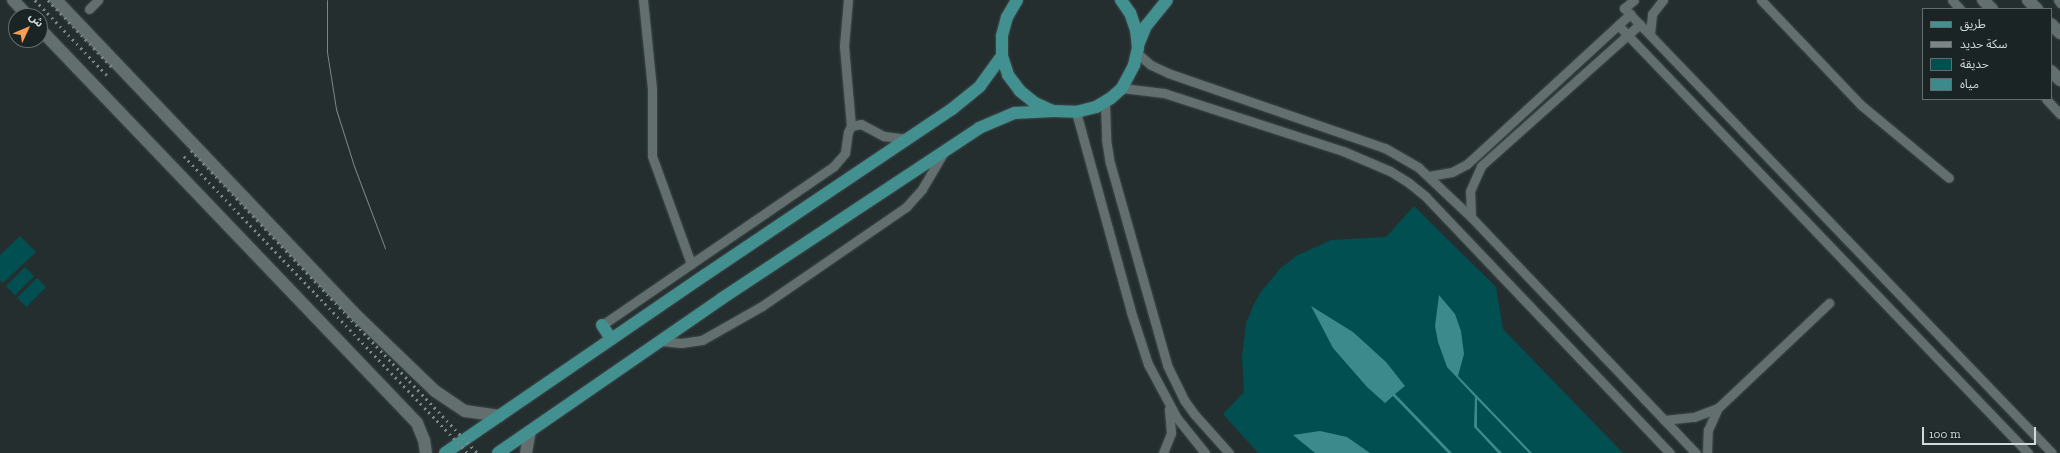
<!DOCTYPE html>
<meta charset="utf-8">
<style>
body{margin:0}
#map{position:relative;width:2060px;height:453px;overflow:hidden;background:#242e2e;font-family:"Zilla Slab","Noto Sans Arabic",serif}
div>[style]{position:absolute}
.green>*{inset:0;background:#014f50;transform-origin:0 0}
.water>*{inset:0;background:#3d8a8c}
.roads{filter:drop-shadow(0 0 1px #404949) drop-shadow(0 0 1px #404949)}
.street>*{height:9px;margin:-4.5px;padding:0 4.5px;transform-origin:4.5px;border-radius:4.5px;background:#636e6e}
.secondary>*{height:12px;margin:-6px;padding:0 6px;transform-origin:6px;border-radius:6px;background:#636e6e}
.primary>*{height:12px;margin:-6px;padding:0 6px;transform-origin:6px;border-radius:6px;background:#439091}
.tram>*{height:1px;margin:-0.5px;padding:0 0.5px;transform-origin:0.5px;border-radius:0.5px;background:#7d8686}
.rail>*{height:2.5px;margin-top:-1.25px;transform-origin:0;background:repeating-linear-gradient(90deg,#7d8686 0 2px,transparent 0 6px)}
span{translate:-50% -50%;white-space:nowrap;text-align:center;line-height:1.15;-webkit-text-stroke:4px #1a2424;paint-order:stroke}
.legend{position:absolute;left:1922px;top:8px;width:130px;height:92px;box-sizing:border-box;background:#1a2424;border:1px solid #646d6d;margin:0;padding:5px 7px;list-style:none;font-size:12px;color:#d3dada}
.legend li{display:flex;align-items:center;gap:8px;height:20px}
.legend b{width:20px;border:1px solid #646d6d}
.north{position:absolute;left:8px;top:8px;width:40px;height:40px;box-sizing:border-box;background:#1a2424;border:1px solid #646d6d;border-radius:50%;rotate:46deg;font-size:11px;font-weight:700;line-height:16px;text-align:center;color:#d3dada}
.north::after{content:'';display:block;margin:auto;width:14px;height:18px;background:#fc9e52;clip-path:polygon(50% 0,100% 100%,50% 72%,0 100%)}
.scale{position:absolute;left:1922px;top:427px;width:114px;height:18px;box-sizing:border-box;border:2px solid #d3dada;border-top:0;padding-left:5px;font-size:12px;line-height:14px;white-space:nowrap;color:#d3dada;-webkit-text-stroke:3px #1a2424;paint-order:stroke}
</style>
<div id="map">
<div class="green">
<i style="clip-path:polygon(1414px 206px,1496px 287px,1503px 329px,1623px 453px,1258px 453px,1223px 414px,1244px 392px,1242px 357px,1246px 324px,1252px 308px,1260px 293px,1280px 269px,1296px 256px,1331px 240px,1386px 237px)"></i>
<i style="clip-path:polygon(20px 236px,36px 252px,3px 283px,0 280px,0 255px)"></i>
<i style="left:25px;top:267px;width:13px;height:27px;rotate:45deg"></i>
<i style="left:37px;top:278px;width:13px;height:28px;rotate:45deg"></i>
</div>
<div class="water">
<i style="clip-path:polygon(1439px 295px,1455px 314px,1461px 331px,1464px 354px,1458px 376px,1532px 453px,1529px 453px,1477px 399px,1477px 427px,1502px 453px,1498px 453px,1474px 427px,1475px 397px,1447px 367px,1438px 342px,1435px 326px)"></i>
<i style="clip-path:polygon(1311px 306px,1353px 332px,1386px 362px,1405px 386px,1395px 394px,1452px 453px,1448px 453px,1393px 396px,1385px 403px,1367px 387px,1333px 348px)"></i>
<i style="clip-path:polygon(1320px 431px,1347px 437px,1370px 453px,1315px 453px,1293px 435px)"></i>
</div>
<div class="roads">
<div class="street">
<i style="left:643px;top:0;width:89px;rotate:84.2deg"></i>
<i style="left:652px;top:89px;width:67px;rotate:90deg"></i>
<i style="left:652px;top:156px;width:115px;rotate:70.1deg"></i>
<i style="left:848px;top:0;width:46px;rotate:95deg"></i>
<i style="left:844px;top:46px;width:80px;rotate:85deg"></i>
<i style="left:1634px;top:0;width:13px;rotate:141deg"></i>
<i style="left:1624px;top:8px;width:617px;rotate:46.12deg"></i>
<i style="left:1761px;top:0;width:145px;rotate:46.4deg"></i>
<i style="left:1861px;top:105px;width:114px;rotate:39.7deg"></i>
<i style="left:1952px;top:0;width:12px;rotate:48deg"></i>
<i style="left:2058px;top:0;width:4px;rotate:56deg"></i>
<i style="left:89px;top:9px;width:13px;rotate:-45deg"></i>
<i style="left:1618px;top:25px;width:593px;rotate:46.23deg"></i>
<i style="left:1650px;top:34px;width:20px;rotate:-84deg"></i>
<i style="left:1652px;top:14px;width:18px;rotate:-52deg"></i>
<i style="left:1137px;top:53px;width:18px;rotate:41deg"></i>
<i style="left:1151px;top:65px;width:19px;rotate:25deg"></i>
<i style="left:1168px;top:73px;width:230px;rotate:19.1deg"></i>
<i style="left:1385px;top:148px;width:39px;rotate:30deg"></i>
<i style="left:1419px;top:168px;width:71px;rotate:43.3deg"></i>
<i style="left:1471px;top:217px;width:326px;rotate:46.4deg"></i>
<i style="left:1122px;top:88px;width:42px;rotate:6.8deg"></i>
<i style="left:1164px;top:93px;width:188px;rotate:18deg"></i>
<i style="left:1343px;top:151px;width:51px;rotate:23.1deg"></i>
<i style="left:1390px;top:171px;width:22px;rotate:32deg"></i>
<i style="left:1409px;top:183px;width:22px;rotate:39deg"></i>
<i style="left:1426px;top:197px;width:354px;rotate:46.4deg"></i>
<i style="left:2046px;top:99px;width:21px;rotate:47deg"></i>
<i style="left:1105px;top:103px;width:36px;rotate:88deg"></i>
<i style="left:1106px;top:139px;width:24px;rotate:81deg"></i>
<i style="left:1110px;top:163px;width:210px;rotate:74.2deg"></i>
<i style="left:1167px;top:365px;width:39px;rotate:64deg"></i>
<i style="left:1184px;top:400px;width:19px;rotate:54deg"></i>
<i style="left:1195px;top:415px;width:51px;rotate:48.2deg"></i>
<i style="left:1076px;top:112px;width:207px;rotate:74.6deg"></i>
<i style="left:1131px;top:312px;width:55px;rotate:71.9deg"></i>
<i style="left:1148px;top:364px;width:61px;rotate:61.8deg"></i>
<i style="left:1177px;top:418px;width:45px;rotate:51.3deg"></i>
<i style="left:1429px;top:176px;width:23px;rotate:-10deg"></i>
<i style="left:1452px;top:172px;width:17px;rotate:-28deg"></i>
<i style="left:1467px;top:164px;width:222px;rotate:-42.6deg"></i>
<i style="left:1471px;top:217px;width:26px;rotate:-92deg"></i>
<i style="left:1470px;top:191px;width:27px;rotate:-66deg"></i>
<i style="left:1481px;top:166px;width:213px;rotate:-41.8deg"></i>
<i style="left:602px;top:325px;width:280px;rotate:-34.4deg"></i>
<i style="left:833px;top:167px;width:18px;rotate:-49deg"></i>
<i style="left:845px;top:153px;width:21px;rotate:-82deg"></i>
<i style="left:848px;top:132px;width:7px;rotate:-63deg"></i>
<i style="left:851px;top:126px;width:10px;rotate:-11deg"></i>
<i style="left:861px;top:124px;width:26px;rotate:28deg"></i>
<i style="left:884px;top:136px;width:24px;rotate:7deg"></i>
<i style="left:661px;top:341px;width:20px;rotate:6deg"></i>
<i style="left:681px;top:343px;width:21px;rotate:-8deg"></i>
<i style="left:702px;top:340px;width:69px;rotate:-29.5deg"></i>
<i style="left:762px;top:306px;width:175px;rotate:-34.5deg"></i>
<i style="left:906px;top:207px;width:24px;rotate:-48deg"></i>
<i style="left:922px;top:189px;width:43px;rotate:-59.3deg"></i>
<i style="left:1664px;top:420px;width:30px;rotate:-6deg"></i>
<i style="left:1694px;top:417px;width:26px;rotate:-21deg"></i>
<i style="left:1163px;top:453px;width:22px;rotate:-68deg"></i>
<i style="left:1171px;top:433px;width:24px;rotate:-95deg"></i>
<i style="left:1707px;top:453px;width:23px;rotate:-88deg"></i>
<i style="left:1708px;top:430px;width:24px;rotate:-66deg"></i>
<i style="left:1718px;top:408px;width:153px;rotate:-43.4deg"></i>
</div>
<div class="secondary">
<i style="left:13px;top:0;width:22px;rotate:47deg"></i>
<i style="left:56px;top:0;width:435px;rotate:46.4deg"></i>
<i style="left:356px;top:315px;width:110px;rotate:43.9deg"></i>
<i style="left:435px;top:391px;width:36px;rotate:34deg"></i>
<i style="left:465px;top:411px;width:35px;rotate:8deg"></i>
<i style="left:1983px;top:0;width:13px;rotate:45deg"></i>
<i style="left:2028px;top:0;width:13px;rotate:45deg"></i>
<i style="left:2051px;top:24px;width:13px;rotate:45deg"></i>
<i style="left:40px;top:29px;width:545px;rotate:46.26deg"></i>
<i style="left:417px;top:423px;width:18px;rotate:68deg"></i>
<i style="left:424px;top:440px;width:13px;rotate:81deg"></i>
<i style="left:2051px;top:71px;width:13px;rotate:45deg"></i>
<i style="left:526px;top:453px;width:22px;rotate:-80deg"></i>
</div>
<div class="primary">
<i style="left:1017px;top:0;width:20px;rotate:120deg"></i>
<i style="left:1007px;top:17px;width:20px;rotate:105deg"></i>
<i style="left:1002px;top:36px;width:20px;rotate:90deg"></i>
<i style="left:1002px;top:56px;width:20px;rotate:72deg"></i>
<i style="left:1008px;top:75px;width:20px;rotate:53deg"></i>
<i style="left:1020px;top:91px;width:19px;rotate:39deg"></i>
<i style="left:1035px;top:103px;width:20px;rotate:24deg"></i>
<i style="left:1053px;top:111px;width:23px;rotate:2deg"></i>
<i style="left:1076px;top:112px;width:21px;rotate:-14deg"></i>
<i style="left:1096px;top:107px;width:17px;rotate:-31deg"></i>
<i style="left:1111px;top:98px;width:15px;rotate:-42deg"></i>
<i style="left:1122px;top:88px;width:26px;rotate:-62deg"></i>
<i style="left:1134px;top:65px;width:17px;rotate:-77deg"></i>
<i style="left:1138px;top:48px;width:18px;rotate:-96deg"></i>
<i style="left:1136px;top:30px;width:18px;rotate:-109deg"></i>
<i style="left:1130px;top:13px;width:16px;rotate:-125deg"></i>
<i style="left:1139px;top:43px;width:18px;rotate:-68deg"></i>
<i style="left:1146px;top:26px;width:33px;rotate:-51deg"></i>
<i style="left:602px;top:325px;width:17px;rotate:57deg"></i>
<i style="left:445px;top:453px;width:315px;rotate:-34.4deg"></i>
<i style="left:705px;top:275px;width:298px;rotate:-33.9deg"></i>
<i style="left:952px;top:109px;width:36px;rotate:-39deg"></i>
<i style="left:980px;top:86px;width:37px;rotate:-54deg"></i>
<i style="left:498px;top:453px;width:271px;rotate:-34.6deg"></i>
<i style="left:721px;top:299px;width:310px;rotate:-33.5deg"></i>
<i style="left:979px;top:128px;width:39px;rotate:-23deg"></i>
<i style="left:1015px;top:113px;width:38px;rotate:-3deg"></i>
</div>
</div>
<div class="tram">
<i style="left:327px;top:0;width:52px;rotate:90deg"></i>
<i style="left:327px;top:52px;width:58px;rotate:81deg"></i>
<i style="left:336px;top:109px;width:60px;rotate:72.5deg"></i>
<i style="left:354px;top:166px;width:88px;rotate:69.3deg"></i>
</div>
<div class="rail">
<i style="left:35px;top:0;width:104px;rotate:46.2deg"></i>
<i style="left:48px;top:0;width:94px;rotate:46.3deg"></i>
<i style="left:191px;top:150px;width:417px;rotate:46.6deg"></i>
<i style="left:184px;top:156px;width:411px;rotate:46.3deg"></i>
</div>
<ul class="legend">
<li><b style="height:5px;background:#439091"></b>طريق</li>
<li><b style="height:5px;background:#7d8686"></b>سكة حديد</li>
<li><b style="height:11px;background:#014f50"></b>حديقة</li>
<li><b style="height:11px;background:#3d8a8c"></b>مياه</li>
</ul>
<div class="north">ش</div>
<div class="scale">100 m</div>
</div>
